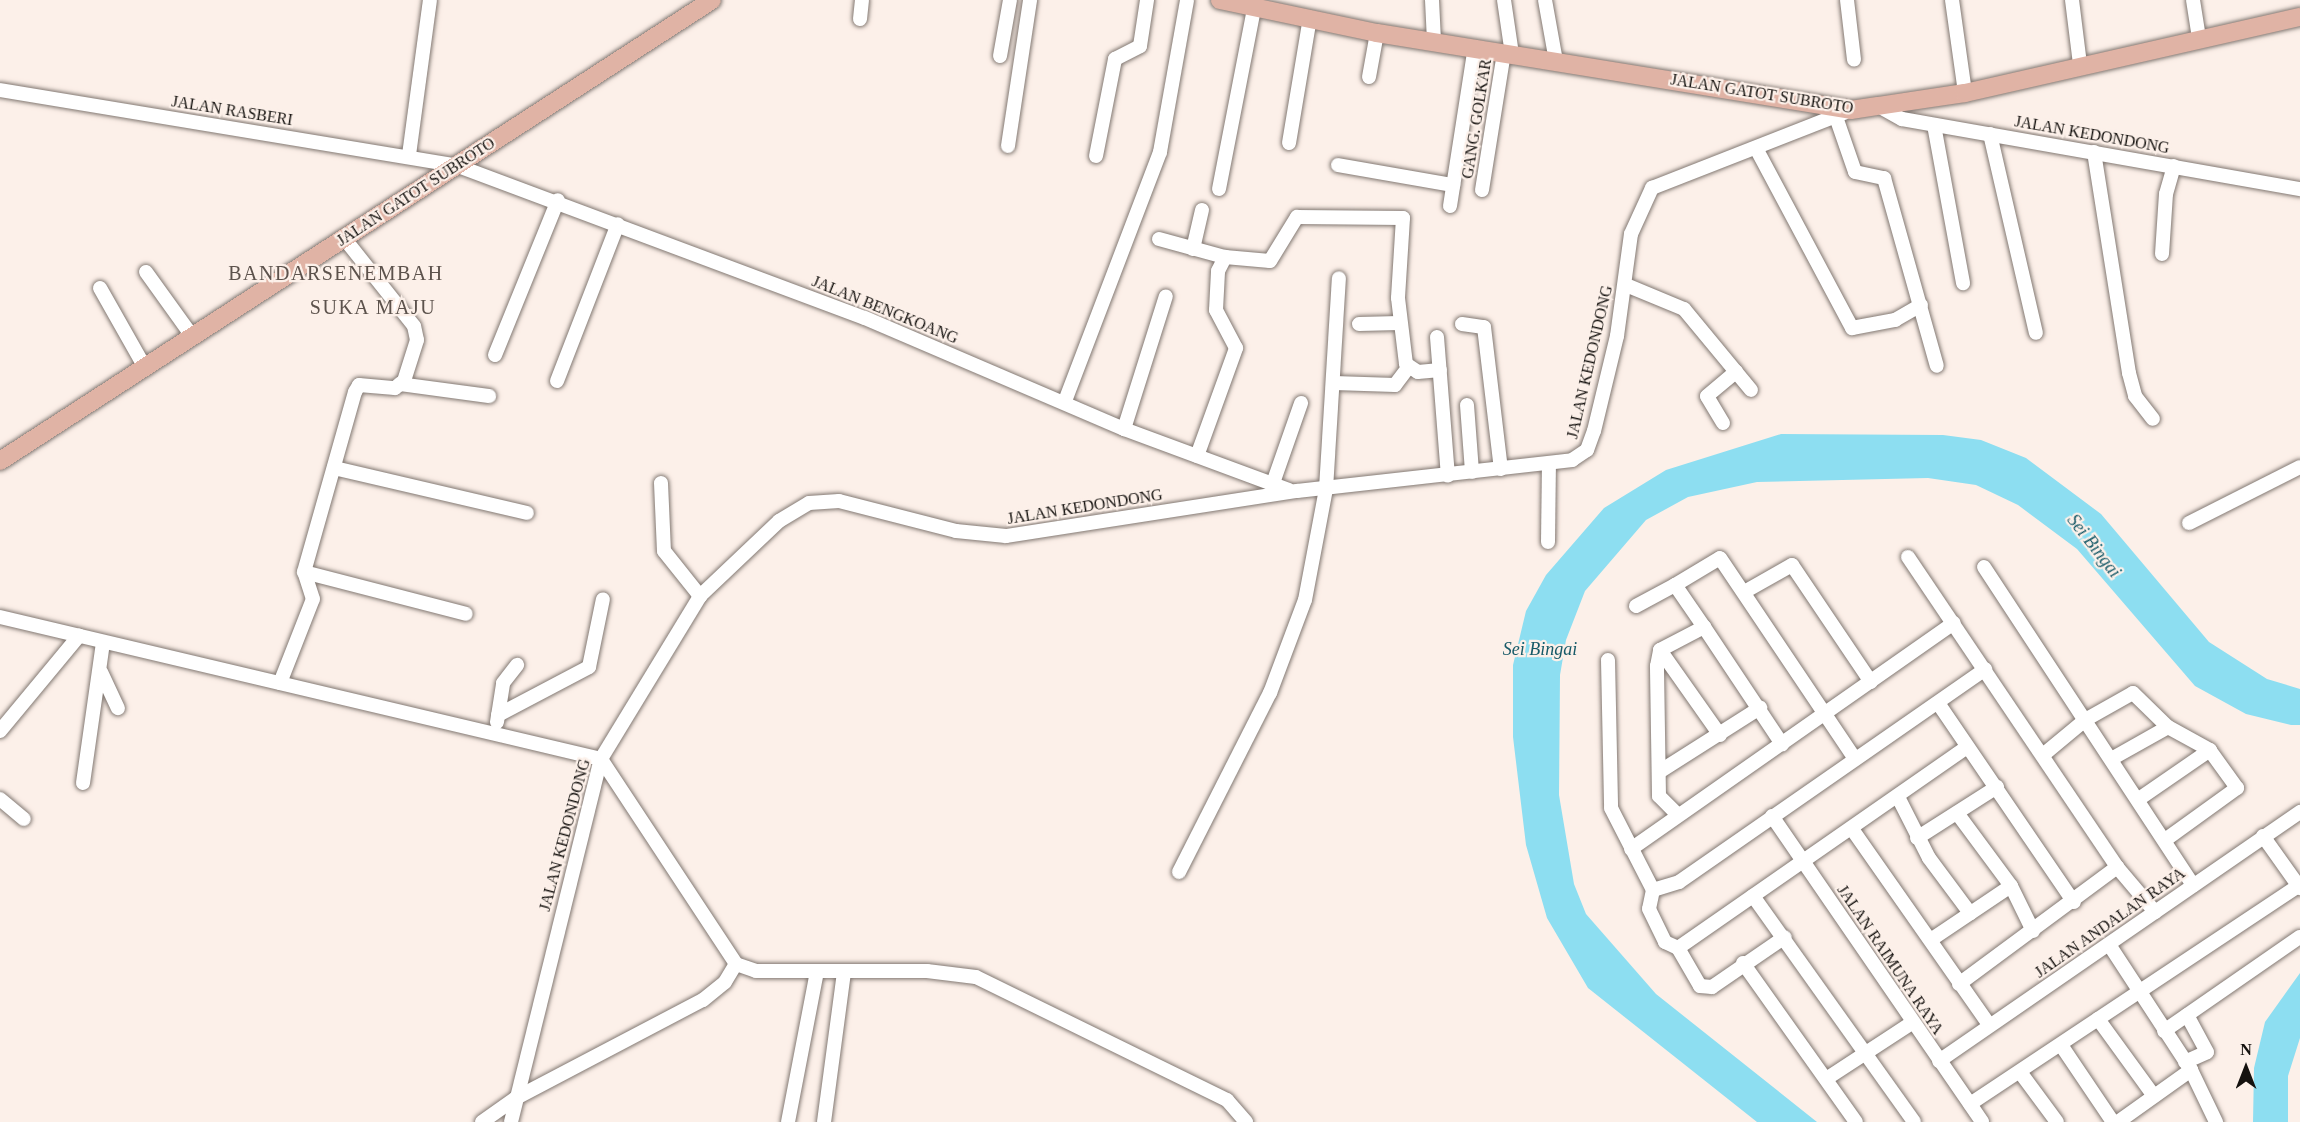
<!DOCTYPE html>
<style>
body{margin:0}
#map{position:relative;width:2300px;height:1122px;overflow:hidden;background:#fcf0e9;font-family:Georgia,serif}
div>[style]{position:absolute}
.water>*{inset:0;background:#8ddef1}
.roads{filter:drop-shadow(0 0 2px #827872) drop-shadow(0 0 2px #827872)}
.minor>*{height:14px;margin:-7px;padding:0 7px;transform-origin:7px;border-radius:7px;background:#fff}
.major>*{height:18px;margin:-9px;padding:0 9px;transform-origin:9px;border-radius:9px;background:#e0b3a5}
span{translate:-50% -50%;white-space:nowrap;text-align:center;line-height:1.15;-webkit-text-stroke:4.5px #fcf0e9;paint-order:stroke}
.street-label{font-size:16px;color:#14110e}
.water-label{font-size:18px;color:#175a68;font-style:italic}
.quarter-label{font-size:20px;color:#5c524c;letter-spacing:1.5px}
.north{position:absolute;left:2216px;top:1038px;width:60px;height:60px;-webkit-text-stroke:4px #fcf0e9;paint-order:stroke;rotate:0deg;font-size:16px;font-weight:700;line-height:24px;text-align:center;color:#14110e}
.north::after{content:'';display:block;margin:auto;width:21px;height:27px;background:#14110e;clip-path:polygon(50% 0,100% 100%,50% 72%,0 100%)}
</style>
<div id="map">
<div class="water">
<i style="clip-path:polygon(1781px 434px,1943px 435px,1981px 440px,2026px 458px,2101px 514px,2209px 642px,2267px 679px,2300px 689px,2300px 725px,2291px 725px,2246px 714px,2195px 686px,2077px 549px,2018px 505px,1976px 485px,1928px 478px,1757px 482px,1688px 497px,1646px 520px,1585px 591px,1566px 640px,1560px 675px,1559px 795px,1574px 884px,1586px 914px,1656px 994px,1817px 1122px,1757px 1122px,1588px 988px,1547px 918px,1526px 845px,1513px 737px,1513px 665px,1526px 611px,1546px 575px,1604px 508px,1666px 470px)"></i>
<i style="clip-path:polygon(2300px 973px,2300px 1038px,2288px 1076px,2288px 1122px,2253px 1122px,2254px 1068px,2265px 1022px)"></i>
</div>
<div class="roads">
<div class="minor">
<i style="left:1432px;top:0;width:41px;rotate:87.2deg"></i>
<i style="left:1504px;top:0;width:55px;rotate:81.6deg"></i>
<i style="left:1545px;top:0;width:62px;rotate:79.8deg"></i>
<i style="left:1847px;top:0;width:60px;rotate:83.3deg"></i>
<i style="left:1952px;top:0;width:94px;rotate:82deg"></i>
<i style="left:2072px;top:0;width:64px;rotate:82.9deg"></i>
<i style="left:2193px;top:0;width:37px;rotate:81deg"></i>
<i style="left:860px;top:19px;width:19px;rotate:-84deg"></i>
<i style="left:1000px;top:56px;width:57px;rotate:-79.9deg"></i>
<i style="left:1369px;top:77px;width:45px;rotate:-79.7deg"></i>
<i style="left:0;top:90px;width:464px;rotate:9.4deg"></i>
<i style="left:458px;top:166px;width:434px;rotate:20.5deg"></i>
<i style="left:865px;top:318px;width:282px;rotate:23.2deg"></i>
<i style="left:1124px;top:429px;width:176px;rotate:20.3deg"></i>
<i style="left:1880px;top:107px;width:25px;rotate:29deg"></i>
<i style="left:1902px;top:119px;width:404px;rotate:10deg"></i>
<i style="left:1836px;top:117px;width:58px;rotate:70.9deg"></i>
<i style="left:1855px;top:172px;width:30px;rotate:12deg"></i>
<i style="left:1884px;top:178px;width:195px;rotate:74.3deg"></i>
<i style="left:1934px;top:125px;width:161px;rotate:79.6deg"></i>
<i style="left:1990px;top:134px;width:204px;rotate:77deg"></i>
<i style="left:1289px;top:143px;width:127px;rotate:-80.5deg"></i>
<i style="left:1008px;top:146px;width:148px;rotate:-81.4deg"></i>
<i style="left:1757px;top:150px;width:202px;rotate:61.9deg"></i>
<i style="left:1852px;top:328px;width:44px;rotate:-10.5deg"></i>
<i style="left:1895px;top:320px;width:30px;rotate:-30deg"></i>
<i style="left:2094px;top:152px;width:224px;rotate:81deg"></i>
<i style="left:2129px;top:373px;width:24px;rotate:75deg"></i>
<i style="left:2135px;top:396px;width:29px;rotate:52deg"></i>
<i style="left:409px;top:155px;width:156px;rotate:-82.3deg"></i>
<i style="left:1096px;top:156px;width:99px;rotate:-78.9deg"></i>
<i style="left:1115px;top:59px;width:28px;rotate:-27deg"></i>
<i style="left:1140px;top:46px;width:47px;rotate:-81.3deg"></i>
<i style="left:1338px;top:165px;width:117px;rotate:9.9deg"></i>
<i style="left:1219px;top:189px;width:183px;rotate:-79deg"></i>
<i style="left:1482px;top:190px;width:139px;rotate:-80.9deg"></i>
<i style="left:1450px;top:206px;width:161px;rotate:-81.1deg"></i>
<i style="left:1159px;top:239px;width:68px;rotate:15.3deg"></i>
<i style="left:1193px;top:249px;width:40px;rotate:-77deg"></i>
<i style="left:2162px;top:254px;width:60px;rotate:-86.2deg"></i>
<i style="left:2166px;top:194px;width:29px;rotate:-74deg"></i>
<i style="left:146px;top:272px;width:79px;rotate:54.3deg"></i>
<i style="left:1626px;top:285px;width:63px;rotate:22.5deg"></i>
<i style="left:1684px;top:309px;width:105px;rotate:50.4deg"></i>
<i style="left:100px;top:288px;width:87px;rotate:60.5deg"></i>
<i style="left:1359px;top:324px;width:40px;rotate:-1.4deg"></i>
<i style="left:1462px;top:324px;width:22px;rotate:8deg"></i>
<i style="left:1484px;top:327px;width:143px;rotate:83.2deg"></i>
<i style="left:1437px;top:337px;width:139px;rotate:85.5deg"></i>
<i style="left:495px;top:355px;width:167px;rotate:-67.9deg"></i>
<i style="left:557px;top:381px;width:168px;rotate:-68.8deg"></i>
<i style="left:1334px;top:383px;width:61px;rotate:1.9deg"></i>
<i style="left:1395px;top:385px;width:21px;rotate:-53deg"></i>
<i style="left:400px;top:384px;width:90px;rotate:7.7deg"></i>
<i style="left:1065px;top:401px;width:267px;rotate:-69.1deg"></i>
<i style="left:1160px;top:152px;width:154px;rotate:-79.9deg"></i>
<i style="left:1467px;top:405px;width:67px;rotate:85.7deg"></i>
<i style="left:1723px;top:423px;width:31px;rotate:-121deg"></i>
<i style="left:1707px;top:396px;width:38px;rotate:-40deg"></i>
<i style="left:1124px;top:429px;width:139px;rotate:-72.5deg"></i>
<i style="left:1197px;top:456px;width:115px;rotate:-70.1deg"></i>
<i style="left:1236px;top:348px;width:43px;rotate:-117.8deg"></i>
<i style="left:1216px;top:310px;width:39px;rotate:-87deg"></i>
<i style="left:1218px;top:271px;width:16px;rotate:-63deg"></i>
<i style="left:1225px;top:257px;width:45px;rotate:5.1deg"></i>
<i style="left:1270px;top:261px;width:52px;rotate:-58.5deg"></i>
<i style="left:1297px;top:217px;width:106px;rotate:0.5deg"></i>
<i style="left:1403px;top:218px;width:80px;rotate:93.6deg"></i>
<i style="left:1398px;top:298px;width:66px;rotate:83.1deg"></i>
<i style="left:1406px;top:364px;width:14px;rotate:34deg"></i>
<i style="left:1418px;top:372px;width:22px;rotate:-5deg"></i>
<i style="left:334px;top:468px;width:198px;rotate:13.1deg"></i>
<i style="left:661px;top:483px;width:68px;rotate:87.5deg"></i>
<i style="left:664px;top:551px;width:58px;rotate:51.3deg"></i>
<i style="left:1272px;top:486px;width:88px;rotate:-70.7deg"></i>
<i style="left:2189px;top:523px;width:124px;rotate:-26.8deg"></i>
<i style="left:1548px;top:542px;width:77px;rotate:-89.3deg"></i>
<i style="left:1908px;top:557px;width:374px;rotate:56deg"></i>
<i style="left:2117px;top:867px;width:59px;rotate:49.8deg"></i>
<i style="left:1984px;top:567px;width:381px;rotate:56.7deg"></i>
<i style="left:304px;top:572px;width:167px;rotate:14.5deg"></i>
<i style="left:1746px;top:591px;width:53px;rotate:-29.5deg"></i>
<i style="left:1792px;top:565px;width:141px;rotate:56deg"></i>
<i style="left:1636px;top:606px;width:44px;rotate:-28.3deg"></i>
<i style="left:0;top:617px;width:618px;rotate:13.29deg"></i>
<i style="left:601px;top:759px;width:245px;rotate:56.6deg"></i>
<i style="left:736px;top:964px;width:21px;rotate:19deg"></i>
<i style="left:756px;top:971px;width:171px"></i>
<i style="left:927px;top:971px;width:49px;rotate:7deg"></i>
<i style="left:976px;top:977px;width:280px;rotate:26.1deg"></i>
<i style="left:1227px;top:1100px;width:29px;rotate:49deg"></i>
<i style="left:1704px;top:627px;width:141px;rotate:56.3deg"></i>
<i style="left:1660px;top:650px;width:104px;rotate:54.8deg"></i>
<i style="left:1608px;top:660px;width:148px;rotate:88.8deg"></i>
<i style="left:1611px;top:808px;width:92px;rotate:62.9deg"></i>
<i style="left:1653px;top:890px;width:19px;rotate:102deg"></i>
<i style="left:1649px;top:909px;width:37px;rotate:64deg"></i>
<i style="left:1665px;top:942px;width:14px;rotate:25deg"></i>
<i style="left:1678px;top:948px;width:44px;rotate:59.9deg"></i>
<i style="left:1700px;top:986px;width:12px;rotate:5deg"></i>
<i style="left:1712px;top:987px;width:88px;rotate:-34.4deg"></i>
<i style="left:101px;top:672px;width:40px;rotate:65deg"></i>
<i style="left:280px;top:683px;width:90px;rotate:-68.6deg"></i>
<i style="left:313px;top:599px;width:28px;rotate:-108deg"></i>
<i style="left:304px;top:572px;width:187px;rotate:-74.2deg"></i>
<i style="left:355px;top:392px;width:8px;rotate:-60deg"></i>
<i style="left:359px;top:385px;width:36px;rotate:5deg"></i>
<i style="left:395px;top:388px;width:11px;rotate:-38deg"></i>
<i style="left:404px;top:381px;width:43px;rotate:-72.4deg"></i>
<i style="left:417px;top:340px;width:14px;rotate:-102deg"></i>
<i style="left:414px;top:326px;width:112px;rotate:-128.5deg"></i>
<i style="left:1938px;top:703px;width:241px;rotate:55.7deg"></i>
<i style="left:498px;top:715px;width:103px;rotate:-27.8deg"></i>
<i style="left:589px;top:667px;width:69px;rotate:-78.4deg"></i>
<i style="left:497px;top:722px;width:39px;rotate:-81deg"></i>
<i style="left:503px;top:683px;width:23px;rotate:-52deg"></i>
<i style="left:0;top:731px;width:124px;rotate:-50.3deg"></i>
<i style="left:2043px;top:755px;width:55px;rotate:-39.8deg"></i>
<i style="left:2085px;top:720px;width:55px;rotate:-29.4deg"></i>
<i style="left:2133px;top:693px;width:49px;rotate:44.2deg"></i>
<i style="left:2113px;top:758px;width:63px;rotate:-29.4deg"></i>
<i style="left:2168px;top:727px;width:48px;rotate:28.7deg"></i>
<i style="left:2210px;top:750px;width:86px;rotate:145.4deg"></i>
<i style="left:1659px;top:772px;width:120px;rotate:-32.4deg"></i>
<i style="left:83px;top:783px;width:142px;rotate:-81.9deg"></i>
<i style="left:1898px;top:797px;width:68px;rotate:63.1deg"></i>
<i style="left:1929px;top:858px;width:69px;rotate:53.3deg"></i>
<i style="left:0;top:799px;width:31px;rotate:40deg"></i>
<i style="left:1957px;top:813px;width:91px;rotate:53.5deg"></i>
<i style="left:2011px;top:886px;width:50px;rotate:63.9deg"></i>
<i style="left:1678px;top:815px;width:27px;rotate:-135deg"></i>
<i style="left:1659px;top:796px;width:130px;rotate:-90.9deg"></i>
<i style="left:1657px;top:666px;width:16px;rotate:-79deg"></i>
<i style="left:1660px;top:650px;width:50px;rotate:-27.6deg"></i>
<i style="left:1704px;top:627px;width:51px;rotate:-124.6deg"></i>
<i style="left:1675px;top:585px;width:52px;rotate:-31deg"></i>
<i style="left:1720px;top:558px;width:242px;rotate:56.1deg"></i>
<i style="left:1772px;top:816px;width:371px;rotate:55.5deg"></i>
<i style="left:1852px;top:829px;width:239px;rotate:55deg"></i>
<i style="left:2263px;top:836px;width:64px;rotate:54.6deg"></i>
<i style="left:1917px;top:838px;width:95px;rotate:-32.5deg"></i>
<i style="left:2165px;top:840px;width:89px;rotate:-35.8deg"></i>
<i style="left:2237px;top:788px;width:44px;rotate:-125.8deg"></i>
<i style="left:1631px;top:849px;width:394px;rotate:-35deg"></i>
<i style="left:1179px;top:872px;width:201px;rotate:-63.1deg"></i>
<i style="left:1270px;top:693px;width:99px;rotate:-69.4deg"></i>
<i style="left:1305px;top:600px;width:113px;rotate:-79.3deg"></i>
<i style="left:1326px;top:489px;width:211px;rotate:-86.5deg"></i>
<i style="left:1653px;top:890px;width:27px;rotate:-17deg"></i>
<i style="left:1679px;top:882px;width:373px;rotate:-34.8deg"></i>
<i style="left:1753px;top:896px;width:277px;rotate:54.5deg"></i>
<i style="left:1932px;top:939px;width:95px;rotate:-33.9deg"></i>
<i style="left:2110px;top:946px;width:148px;rotate:56.8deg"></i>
<i style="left:2191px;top:1070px;width:58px;rotate:64.3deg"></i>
<i style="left:1678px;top:948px;width:352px;rotate:-34.8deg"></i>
<i style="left:1743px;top:963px;width:195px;rotate:54.6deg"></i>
<i style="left:1959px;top:984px;width:197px;rotate:-36.5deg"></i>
<i style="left:2098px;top:1019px;width:95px;rotate:54deg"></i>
<i style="left:2164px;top:1031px;width:165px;rotate:-34.7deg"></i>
<i style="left:2061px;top:1045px;width:93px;rotate:56deg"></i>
<i style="left:1939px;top:1061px;width:439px;rotate:-34.6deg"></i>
<i style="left:2185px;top:1062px;width:24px;rotate:-24deg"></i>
<i style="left:2207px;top:1052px;width:42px;rotate:-118.4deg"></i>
<i style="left:2020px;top:1072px;width:62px;rotate:53.5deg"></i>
<i style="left:1826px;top:1079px;width:104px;rotate:-33.2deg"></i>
<i style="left:1970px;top:1104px;width:396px;rotate:-33.6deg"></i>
<i style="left:482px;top:1122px;width:42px;rotate:-35.2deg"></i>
<i style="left:516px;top:1098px;width:211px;rotate:-27.7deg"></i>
<i style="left:703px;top:1000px;width:28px;rotate:-39deg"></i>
<i style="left:725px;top:982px;width:21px;rotate:-59deg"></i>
<i style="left:511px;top:1122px;width:374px;rotate:-76.1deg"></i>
<i style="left:601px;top:759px;width:191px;rotate:-58.7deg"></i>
<i style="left:700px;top:596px;width:109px;rotate:-43.5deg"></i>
<i style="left:779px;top:521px;width:35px;rotate:-31deg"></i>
<i style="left:809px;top:503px;width:30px;rotate:-4deg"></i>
<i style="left:839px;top:501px;width:121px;rotate:14.4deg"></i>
<i style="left:956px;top:531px;width:50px;rotate:5.7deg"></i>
<i style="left:1006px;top:536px;width:294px;rotate:-8.8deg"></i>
<i style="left:1297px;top:491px;width:277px;rotate:-6.4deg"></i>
<i style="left:1572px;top:460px;width:18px;rotate:-34deg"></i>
<i style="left:1587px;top:450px;width:20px;rotate:-70deg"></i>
<i style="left:1594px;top:431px;width:98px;rotate:-76.4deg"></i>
<i style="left:1617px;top:336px;width:103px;rotate:-82.2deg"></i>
<i style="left:1631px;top:234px;width:51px;rotate:-65.5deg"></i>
<i style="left:1652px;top:188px;width:214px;rotate:-21.4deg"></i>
<i style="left:788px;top:1122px;width:153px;rotate:-79.1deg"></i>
<i style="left:824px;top:1122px;width:151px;rotate:-82.4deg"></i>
<i style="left:2118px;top:1122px;width:90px;rotate:-35.5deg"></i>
</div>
<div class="major">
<i style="left:1220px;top:0;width:160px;rotate:11.9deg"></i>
<i style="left:1377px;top:33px;width:480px;rotate:9.2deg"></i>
<i style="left:1851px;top:110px;width:115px;rotate:-8.5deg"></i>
<i style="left:1965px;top:93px;width:344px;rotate:-12.8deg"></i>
<i style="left:0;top:461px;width:848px;rotate:-32.92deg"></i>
</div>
</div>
<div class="street-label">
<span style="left:1762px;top:94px;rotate:9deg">JALAN GATOT SUBROTO</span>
<span style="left:232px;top:111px;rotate:9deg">JALAN RASBERI</span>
<span style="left:1477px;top:119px;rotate:-81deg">GANG. GOLKAR</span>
<span style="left:2092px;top:135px;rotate:10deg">JALAN KEDONDONG</span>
<span style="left:416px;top:192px;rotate:-33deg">JALAN GATOT SUBROTO</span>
<span style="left:885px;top:310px;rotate:22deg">JALAN BENGKOANG</span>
<span style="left:1590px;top:362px;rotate:-77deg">JALAN KEDONDONG</span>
<span style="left:1085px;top:507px;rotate:-9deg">JALAN KEDONDONG</span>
<span style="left:565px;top:835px;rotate:-75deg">JALAN KEDONDONG</span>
<span style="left:2110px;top:923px;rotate:-35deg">JALAN ANDALAN RAYA</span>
<span style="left:1890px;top:960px;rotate:56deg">JALAN RAIMUNA RAYA</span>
</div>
<div class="water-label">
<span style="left:2094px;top:546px;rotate:52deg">Sei Bingai</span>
<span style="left:1540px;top:649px">Sei Bingai</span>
</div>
<div class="quarter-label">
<span style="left:336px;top:273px">BANDARSENEMBAH</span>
<span style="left:373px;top:307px">SUKA MAJU</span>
</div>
<div class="north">N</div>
</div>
